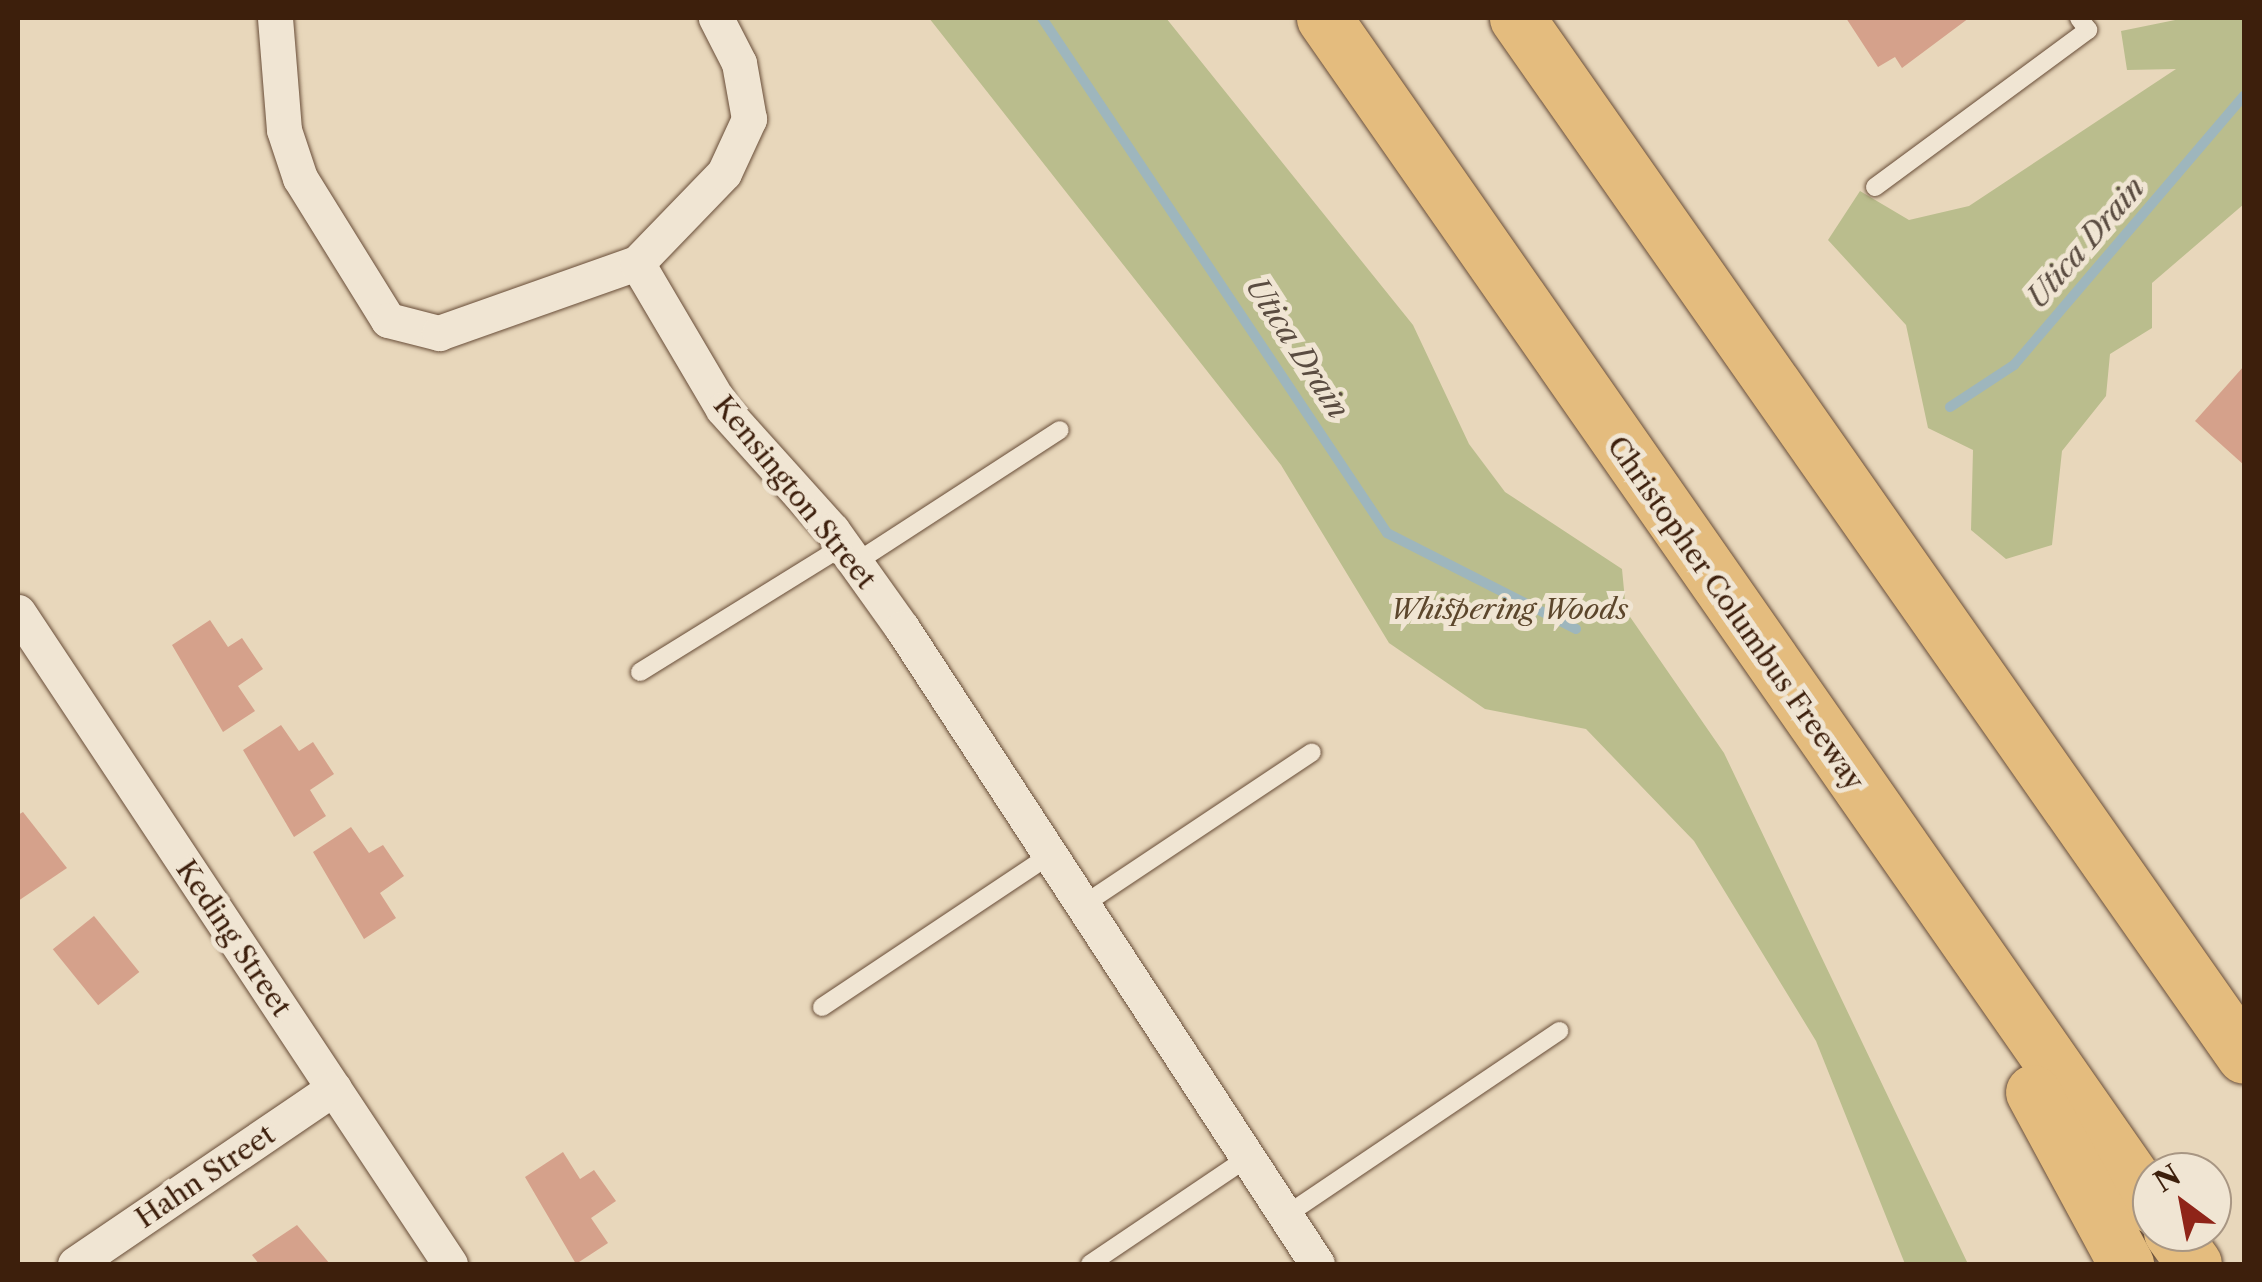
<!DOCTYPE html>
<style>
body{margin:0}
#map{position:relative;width:2262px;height:1282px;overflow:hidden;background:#e8d7bb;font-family:"Libre Caslon Text",serif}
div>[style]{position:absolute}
.green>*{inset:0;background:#babd8d}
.stream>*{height:10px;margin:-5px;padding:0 5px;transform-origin:5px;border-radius:5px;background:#9eb6bd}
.building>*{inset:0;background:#d5a18b;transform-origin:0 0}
.roads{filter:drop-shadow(0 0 2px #684d38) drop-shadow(0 0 2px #684d38)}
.lane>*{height:18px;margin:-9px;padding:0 9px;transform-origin:9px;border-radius:9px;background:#f0e5d3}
.street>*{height:35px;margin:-17.5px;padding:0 17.5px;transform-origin:17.5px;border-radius:17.5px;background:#f0e5d3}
.highway>*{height:55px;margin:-27.5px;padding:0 27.5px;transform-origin:27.5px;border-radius:27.5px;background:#e4bc7e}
span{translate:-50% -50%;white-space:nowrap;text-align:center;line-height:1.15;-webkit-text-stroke:10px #f0e5d3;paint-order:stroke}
.street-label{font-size:28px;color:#3d1f0c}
.park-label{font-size:28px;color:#5c462c;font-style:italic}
.water-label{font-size:30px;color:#5a4c41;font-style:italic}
.frame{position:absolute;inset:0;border:20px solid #3d1f0c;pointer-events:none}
.north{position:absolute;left:2132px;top:1152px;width:100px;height:100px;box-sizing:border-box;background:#f0e5d3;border:2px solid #a89683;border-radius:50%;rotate:328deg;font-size:28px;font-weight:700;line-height:40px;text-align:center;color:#3d1f0c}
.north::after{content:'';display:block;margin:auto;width:35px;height:45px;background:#8f2418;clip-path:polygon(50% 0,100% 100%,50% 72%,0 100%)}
</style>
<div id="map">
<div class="green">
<i style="clip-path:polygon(929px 18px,1166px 18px,1413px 325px,1469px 444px,1505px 492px,1622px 569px,1626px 611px,1724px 753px,1968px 1264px,1905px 1264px,1816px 1041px,1694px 841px,1586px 729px,1485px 709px,1389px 643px,1281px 465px)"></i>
<i style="clip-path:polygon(2185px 18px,2244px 18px,2244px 204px,2152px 283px,2152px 328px,2110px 354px,2106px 396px,2062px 451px,2052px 545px,2006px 559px,1971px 530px,1973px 450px,1928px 428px,1906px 325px,1828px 240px,1860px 191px,1909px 220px,1969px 206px,2176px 69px,2127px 70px,2121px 31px)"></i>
</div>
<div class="stream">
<i style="left:1042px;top:18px;width:620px;rotate:56.18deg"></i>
<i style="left:1387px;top:533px;width:212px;rotate:26.9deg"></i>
<i style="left:1950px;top:407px;width:77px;rotate:-33.3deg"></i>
<i style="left:2014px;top:365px;width:354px;rotate:-49.5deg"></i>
</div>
<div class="building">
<i style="clip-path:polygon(1846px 18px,1969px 18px,1902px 68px,1895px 57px,1878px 67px)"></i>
<i style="clip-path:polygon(2244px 366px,2244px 465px,2195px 421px)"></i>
<i style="clip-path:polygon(210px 620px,228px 647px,242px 638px,263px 669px,238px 686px,255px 711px,223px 732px,172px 645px)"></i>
<i style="clip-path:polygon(281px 725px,299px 751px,313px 742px,334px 774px,310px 790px,326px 816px,294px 837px,243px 750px)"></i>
<i style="clip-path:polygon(23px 812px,67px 868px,18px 901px,18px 815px)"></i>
<i style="clip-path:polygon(351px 827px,369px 853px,383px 845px,404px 876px,380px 893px,396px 918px,364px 939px,313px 852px)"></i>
<i style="left:94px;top:916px;width:72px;height:53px;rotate:51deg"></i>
<i style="clip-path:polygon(563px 1152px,580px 1179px,594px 1170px,616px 1201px,591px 1218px,608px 1243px,576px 1264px,525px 1177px)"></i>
<i style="clip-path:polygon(297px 1225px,330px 1264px,259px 1264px,252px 1255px)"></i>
</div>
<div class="roads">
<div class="lane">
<i style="left:1875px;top:187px;width:265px;rotate:-36.4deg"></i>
<i style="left:2088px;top:30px;width:15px;rotate:-127deg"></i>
<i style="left:855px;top:563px;width:244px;rotate:-33deg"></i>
<i style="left:640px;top:672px;width:239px;rotate:-31.8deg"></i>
<i style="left:1083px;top:905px;width:275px;rotate:-33.7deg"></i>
<i style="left:822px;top:1007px;width:274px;rotate:-33.7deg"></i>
<i style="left:1285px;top:1216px;width:331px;rotate:-34deg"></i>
<i style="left:1090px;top:1264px;width:189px;rotate:-34deg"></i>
</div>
<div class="street">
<i style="left:275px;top:18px;width:112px;rotate:85.4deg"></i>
<i style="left:284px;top:130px;width:51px;rotate:71.6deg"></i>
<i style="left:300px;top:178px;width:167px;rotate:58.2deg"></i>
<i style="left:388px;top:320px;width:53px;rotate:14.3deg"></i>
<i style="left:439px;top:333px;width:210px;rotate:-19.5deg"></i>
<i style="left:637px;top:263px;width:125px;rotate:-46deg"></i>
<i style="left:724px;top:173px;width:60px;rotate:-65.2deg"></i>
<i style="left:749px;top:119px;width:57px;rotate:-100.1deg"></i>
<i style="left:739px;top:63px;width:51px;rotate:-117.1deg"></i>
<i style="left:637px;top:263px;width:169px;rotate:59.5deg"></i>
<i style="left:723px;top:409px;width:163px;rotate:48deg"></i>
<i style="left:832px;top:530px;width:120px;rotate:54.5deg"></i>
<i style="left:902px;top:628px;width:759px;rotate:56.87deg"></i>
<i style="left:18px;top:612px;width:782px;rotate:56.47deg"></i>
<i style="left:75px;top:1264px;width:313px;rotate:-34.2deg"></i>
</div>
<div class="highway">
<i style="left:1324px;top:18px;width:1448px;rotate:55.12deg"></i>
<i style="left:1517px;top:18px;width:1267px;rotate:54.99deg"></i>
<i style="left:2033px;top:1092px;width:196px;rotate:61.6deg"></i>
<i style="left:2171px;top:1232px;width:39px;rotate:54deg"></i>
</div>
</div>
<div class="street-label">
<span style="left:795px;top:492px;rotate:51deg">Kensington Street</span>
<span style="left:1736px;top:613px;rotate:55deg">Christopher Columbus Freeway</span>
<span style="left:234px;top:938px;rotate:56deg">Keding Street</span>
<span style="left:205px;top:1176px;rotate:-34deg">Hahn Street</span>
</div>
<div class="park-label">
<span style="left:1509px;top:609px">Whispering Woods</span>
</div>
<div class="water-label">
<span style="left:2086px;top:243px;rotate:-49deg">Utica Drain</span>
<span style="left:1297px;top:348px;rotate:57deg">Utica Drain</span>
</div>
<div class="frame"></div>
<div class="north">N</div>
</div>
